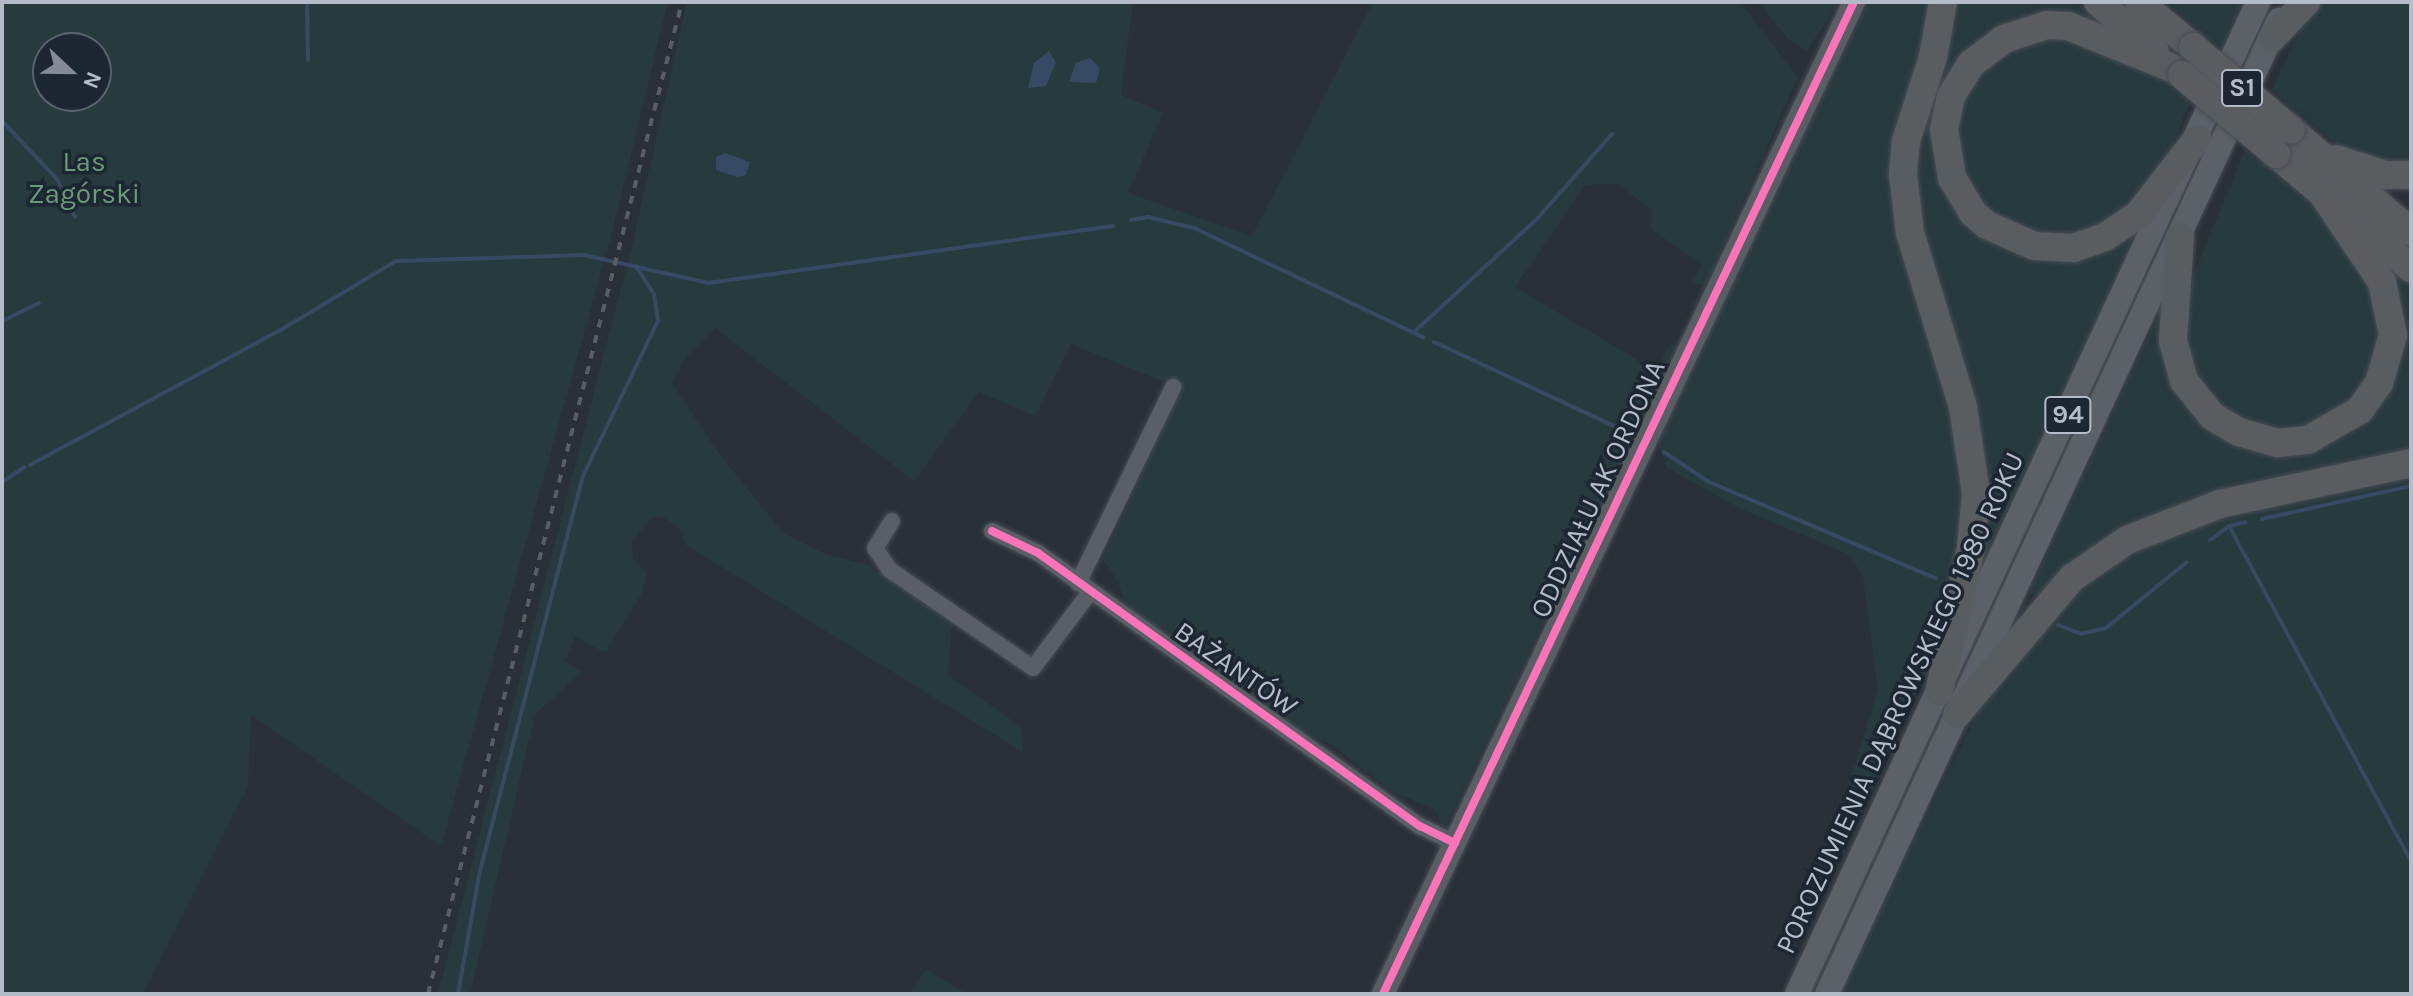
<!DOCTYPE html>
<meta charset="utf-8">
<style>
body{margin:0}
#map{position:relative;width:2413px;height:996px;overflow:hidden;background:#2a3038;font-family:Karla,sans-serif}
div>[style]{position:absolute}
.green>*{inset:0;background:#273a3e}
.water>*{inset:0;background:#384963}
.stream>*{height:4px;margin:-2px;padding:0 2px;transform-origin:2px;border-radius:2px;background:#384963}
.roads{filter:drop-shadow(0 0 2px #484c53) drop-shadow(0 0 2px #484c53)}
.street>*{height:16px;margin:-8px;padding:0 8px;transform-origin:8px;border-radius:8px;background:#5a5e66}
.secondary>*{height:22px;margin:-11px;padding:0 11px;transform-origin:11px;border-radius:11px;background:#595d64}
.primary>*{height:24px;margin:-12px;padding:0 12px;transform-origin:12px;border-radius:12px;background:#5c6168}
.highway>*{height:28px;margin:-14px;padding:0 14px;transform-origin:14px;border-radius:14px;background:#5a5d60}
.rail>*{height:4px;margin-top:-2px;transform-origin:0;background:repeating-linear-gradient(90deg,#595d64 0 8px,transparent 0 16px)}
.bridges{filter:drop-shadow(0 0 2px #474c53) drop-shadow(0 0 2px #474c53)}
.highway-bridge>*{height:28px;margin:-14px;padding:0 14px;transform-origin:14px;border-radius:14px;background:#5a5d60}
.cycleway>*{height:8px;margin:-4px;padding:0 4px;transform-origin:4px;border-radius:4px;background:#fb73b8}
span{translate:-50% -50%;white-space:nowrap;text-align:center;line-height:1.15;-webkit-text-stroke:7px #1d2633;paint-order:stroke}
.shield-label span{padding:2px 6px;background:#1d2633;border:2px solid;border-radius:6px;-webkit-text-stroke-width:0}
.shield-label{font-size:26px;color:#b4bcc9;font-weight:700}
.park-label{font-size:28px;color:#6b9a76}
.street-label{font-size:28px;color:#b4bcc9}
.frame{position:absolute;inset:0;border:4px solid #b4bcc9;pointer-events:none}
.north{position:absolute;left:32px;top:32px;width:80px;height:80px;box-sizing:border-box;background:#1d2633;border:2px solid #59626f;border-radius:50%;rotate:112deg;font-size:22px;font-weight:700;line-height:32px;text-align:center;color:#b4bcc9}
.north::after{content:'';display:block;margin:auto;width:28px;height:36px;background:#848b96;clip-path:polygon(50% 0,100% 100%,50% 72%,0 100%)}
</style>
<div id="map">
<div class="green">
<i style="clip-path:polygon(evenodd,2px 2px,668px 2px,610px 240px,441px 846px,251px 715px,248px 786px,143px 994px,2px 994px,2px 2px,48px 48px,96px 48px,96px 96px,48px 96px,48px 48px)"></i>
<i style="clip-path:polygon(687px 2px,1133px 2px,1121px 95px,1163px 113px,1128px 193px,1252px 236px,1373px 2px,1740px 2px,1798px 77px,1705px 286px,1692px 282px,1702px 265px,1651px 229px,1652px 210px,1618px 184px,1585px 185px,1515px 287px,1656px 371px,1670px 344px,1676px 346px,1667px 363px,1649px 378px,1634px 434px,1443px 831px,1437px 810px,1391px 791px,1331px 744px,1292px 729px,1127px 612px,1118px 581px,1103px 559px,1181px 389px,1071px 344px,1035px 416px,979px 392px,914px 481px,715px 328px,686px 357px,672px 383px,717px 451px,783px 533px,827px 555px,867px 564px,952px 621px,948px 675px,1021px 727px,1023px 752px,686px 545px,681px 529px,663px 517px,651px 518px,631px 543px,634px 559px,647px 573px,643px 591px,605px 653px,575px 636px,565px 661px,582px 672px,535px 714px,470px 994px,438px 994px,633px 242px)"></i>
<i style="clip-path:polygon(1758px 2px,1839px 2px,1807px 51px,1788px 39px)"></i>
<i style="clip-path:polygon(1868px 2px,1933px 2px,1901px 131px,1968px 490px,1938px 644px,1843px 857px,1842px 806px,1878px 689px,1863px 577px,1850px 555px,1741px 509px,1667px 468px,1656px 438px)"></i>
<i style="clip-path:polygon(1952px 2px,2077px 2px,2111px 30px,2064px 17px,1959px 63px,1948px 195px,2069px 261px,2104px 252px,2151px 216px,1978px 579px,1986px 524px,1919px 237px,1914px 165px)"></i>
<i style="clip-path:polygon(2166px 2px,2244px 2px,2222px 49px)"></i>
<i style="clip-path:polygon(2321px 2px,2411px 2px,2411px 165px,2379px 164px,2343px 150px,2272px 90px,2305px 19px)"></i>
<i style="clip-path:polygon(2065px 34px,2150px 69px,2190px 102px,2162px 171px,2140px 200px,2084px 237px,2008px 229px,1967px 196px,1954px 111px,1994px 56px)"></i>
<i style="clip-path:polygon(2245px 150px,2328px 218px,2385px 310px,2364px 393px,2307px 432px,2243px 425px,2192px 379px,2181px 305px)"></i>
<i style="clip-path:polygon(2371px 247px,2411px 282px,2411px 453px,2237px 489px,2040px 596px,2029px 593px,2164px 304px,2177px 392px,2309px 450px,2332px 445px,2361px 425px,2388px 388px)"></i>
<i style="clip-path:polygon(2411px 472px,2411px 994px,1839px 994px,1974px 720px,2053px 611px,2112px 561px,2211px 516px)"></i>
<i style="clip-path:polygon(926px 969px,967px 994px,910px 994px)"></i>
</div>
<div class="water">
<i style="clip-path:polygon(1049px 51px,1056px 62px,1046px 86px,1028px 88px,1034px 63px)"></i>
<i style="clip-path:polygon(1090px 58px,1100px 68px,1096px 83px,1069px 82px,1076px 63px)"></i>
<i style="clip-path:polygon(725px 153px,750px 162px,746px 175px,737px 177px,716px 170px,716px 157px)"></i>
</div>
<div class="stream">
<i style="left:307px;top:2px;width:58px;rotate:89deg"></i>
<i style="left:2px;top:121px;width:80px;rotate:46.5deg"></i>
<i style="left:57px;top:179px;width:42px;rotate:64.7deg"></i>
<i style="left:1131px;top:220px;width:17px;rotate:-10deg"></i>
<i style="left:1148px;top:217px;width:47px;rotate:13.4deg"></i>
<i style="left:1194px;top:228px;width:254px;rotate:25.5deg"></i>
<i style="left:2px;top:321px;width:41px;rotate:-25.9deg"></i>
<i style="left:1414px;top:332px;width:166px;rotate:-42.6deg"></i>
<i style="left:1536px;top:220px;width:115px;rotate:-48.5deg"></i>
<i style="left:1434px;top:342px;width:215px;rotate:25deg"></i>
<i style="left:1664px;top:452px;width:54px;rotate:33.7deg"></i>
<i style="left:1709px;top:482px;width:246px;rotate:23deg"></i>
<i style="left:30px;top:465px;width:283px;rotate:-28.3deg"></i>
<i style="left:279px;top:331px;width:136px;rotate:-30.9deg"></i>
<i style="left:396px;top:261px;width:188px;rotate:-1.8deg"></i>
<i style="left:584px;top:255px;width:127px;rotate:12.7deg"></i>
<i style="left:708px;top:283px;width:409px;rotate:-8deg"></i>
<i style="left:2px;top:482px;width:27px;rotate:-33deg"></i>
<i style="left:2262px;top:519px;width:153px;rotate:-12.5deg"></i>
<i style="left:2229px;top:526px;width:17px;rotate:-13deg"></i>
<i style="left:2210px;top:540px;width:24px;rotate:-36deg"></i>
<i style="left:2229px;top:526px;width:381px;rotate:61.5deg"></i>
<i style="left:2058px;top:625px;width:25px;rotate:21deg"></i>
<i style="left:2081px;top:634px;width:26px;rotate:-13deg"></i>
<i style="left:2106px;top:628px;width:104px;rotate:-39.2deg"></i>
<i style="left:458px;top:994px;width:125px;rotate:-79.9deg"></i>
<i style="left:480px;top:871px;width:408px;rotate:-75.4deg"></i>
<i style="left:583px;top:476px;width:172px;rotate:-64.2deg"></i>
<i style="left:658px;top:321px;width:27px;rotate:-98deg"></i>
<i style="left:654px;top:294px;width:33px;rotate:-123deg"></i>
</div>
<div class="roads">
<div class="street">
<i style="left:892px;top:521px;width:32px;rotate:122deg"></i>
<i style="left:875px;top:548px;width:27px;rotate:56deg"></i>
<i style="left:890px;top:570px;width:173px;rotate:34.4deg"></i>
<i style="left:1033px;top:668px;width:95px;rotate:-53.1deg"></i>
<i style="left:992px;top:531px;width:51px;rotate:25.6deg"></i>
<i style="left:1038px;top:553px;width:470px;rotate:35.6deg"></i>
<i style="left:1420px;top:826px;width:39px;rotate:26deg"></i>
<i style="left:1078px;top:583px;width:218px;rotate:-64.1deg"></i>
</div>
<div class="secondary">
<i style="left:1383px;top:994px;width:1098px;rotate:-64.6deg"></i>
</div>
<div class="primary">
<i style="left:1797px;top:994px;width:1094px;rotate:-65.07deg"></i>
<i style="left:1827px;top:994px;width:1074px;rotate:-65.11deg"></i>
</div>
<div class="highway">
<i style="left:2098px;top:2px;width:75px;rotate:40.7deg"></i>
<i style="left:2139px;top:2px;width:70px;rotate:39.8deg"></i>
<i style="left:2272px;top:38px;width:50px;rotate:-46.6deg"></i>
<i style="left:2177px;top:70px;width:118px;rotate:-158deg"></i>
<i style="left:2068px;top:26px;width:21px;rotate:-177deg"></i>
<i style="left:2047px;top:25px;width:45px;rotate:162deg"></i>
<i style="left:2004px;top:39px;width:41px;rotate:142.9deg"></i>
<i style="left:1971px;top:64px;width:38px;rotate:122deg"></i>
<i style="left:1951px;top:96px;width:34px;rotate:102deg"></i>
<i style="left:1944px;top:129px;width:50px;rotate:80.7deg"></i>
<i style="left:1952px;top:178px;width:41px;rotate:59deg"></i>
<i style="left:1973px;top:213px;width:18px;rotate:41deg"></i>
<i style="left:1987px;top:225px;width:51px;rotate:24.1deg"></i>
<i style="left:2034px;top:246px;width:39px;rotate:3deg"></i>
<i style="left:2073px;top:248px;width:34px;rotate:-19deg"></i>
<i style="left:2105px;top:237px;width:41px;rotate:-34.1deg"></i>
<i style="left:2139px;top:214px;width:95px;rotate:-52.3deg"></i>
<i style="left:2291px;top:130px;width:157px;rotate:40.4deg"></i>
<i style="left:2276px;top:154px;width:177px;rotate:40.2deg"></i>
<i style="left:2336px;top:159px;width:52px;rotate:18.1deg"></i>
<i style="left:2385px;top:175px;width:26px"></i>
<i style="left:2180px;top:237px;width:104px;rotate:93.9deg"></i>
<i style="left:2173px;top:341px;width:41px;rotate:74.6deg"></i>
<i style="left:2184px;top:381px;width:45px;rotate:51.3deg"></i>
<i style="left:2212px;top:416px;width:31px;rotate:31deg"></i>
<i style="left:2239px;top:432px;width:41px;rotate:15.8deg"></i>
<i style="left:2278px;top:443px;width:30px;rotate:-6deg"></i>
<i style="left:2308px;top:440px;width:60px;rotate:-30deg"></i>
<i style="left:2360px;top:410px;width:33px;rotate:-55deg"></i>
<i style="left:2379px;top:383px;width:50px;rotate:-73.7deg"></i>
<i style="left:2393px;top:335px;width:54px;rotate:-101.7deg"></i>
<i style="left:2382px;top:282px;width:107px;rotate:-124deg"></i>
<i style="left:1939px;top:692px;width:148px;rotate:-77.5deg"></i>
<i style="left:1971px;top:548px;width:55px;rotate:-84.8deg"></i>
<i style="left:1976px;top:493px;width:87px;rotate:-98.6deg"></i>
<i style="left:1963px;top:407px;width:182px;rotate:-106.9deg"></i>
<i style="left:1910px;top:233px;width:59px;rotate:-96.8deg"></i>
<i style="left:1903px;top:174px;width:33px;rotate:-85deg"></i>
<i style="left:1906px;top:141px;width:88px;rotate:-72.2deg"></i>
<i style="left:1933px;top:57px;width:56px;rotate:-79.7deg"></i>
<i style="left:1957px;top:714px;width:178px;rotate:-49.8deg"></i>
<i style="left:2072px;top:578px;width:67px;rotate:-34.6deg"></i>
<i style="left:2127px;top:540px;width:100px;rotate:-21.2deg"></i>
<i style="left:2220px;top:504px;width:195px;rotate:-12.1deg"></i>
</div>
</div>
<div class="rail">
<i style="left:428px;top:994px;width:1024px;rotate:-75.64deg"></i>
</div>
<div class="bridges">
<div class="highway-bridge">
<i style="left:2193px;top:47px;width:128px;rotate:40.3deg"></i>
<i style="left:2182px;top:75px;width:123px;rotate:40deg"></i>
</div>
</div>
<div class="cycleway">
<i style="left:992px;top:531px;width:51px;rotate:25.6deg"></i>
<i style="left:1038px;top:553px;width:470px;rotate:35.6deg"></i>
<i style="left:1420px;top:826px;width:39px;rotate:26deg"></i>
<i style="left:1383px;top:994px;width:1098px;rotate:-64.6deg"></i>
</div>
<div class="shield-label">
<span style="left:2242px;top:88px">S1</span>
<span style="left:2068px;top:415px">94</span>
</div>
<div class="park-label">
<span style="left:84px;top:178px">Las<br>Zagórski</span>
</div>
<div class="street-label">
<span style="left:1598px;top:489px;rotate:-65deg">ODDZIAŁU AK ORDONA</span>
<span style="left:1236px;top:669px;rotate:35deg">BAŻANTÓW</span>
<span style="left:1900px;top:703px;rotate:-65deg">POROZUMIENIA DĄBROWSKIEGO 1980 ROKU</span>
</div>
<div class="frame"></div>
<div class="north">N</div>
</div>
